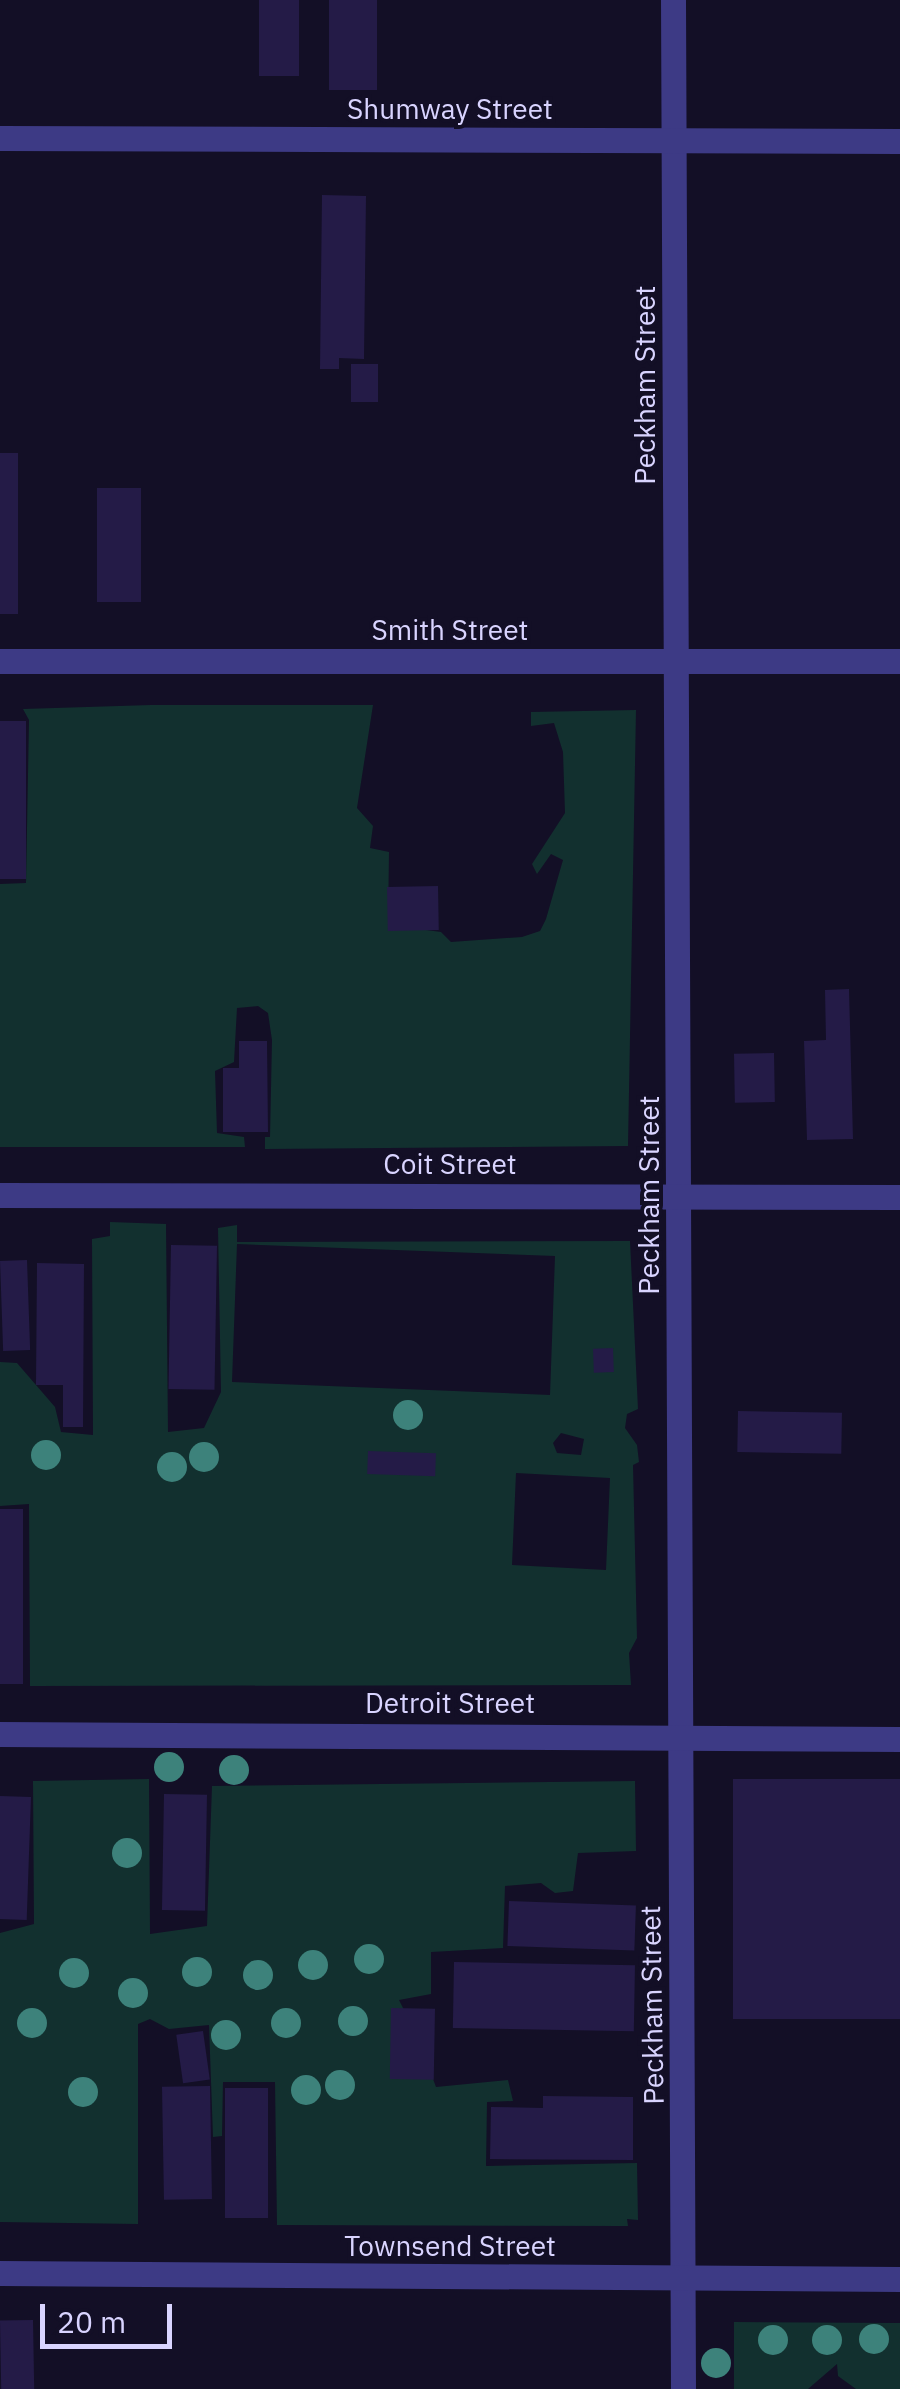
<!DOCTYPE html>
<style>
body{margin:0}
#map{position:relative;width:900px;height:2389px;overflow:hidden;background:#130f26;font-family:"IBM Plex Sans",sans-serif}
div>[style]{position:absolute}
.green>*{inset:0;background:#12302f}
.building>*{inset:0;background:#241b47;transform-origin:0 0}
.minor>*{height:25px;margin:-12.5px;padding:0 12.5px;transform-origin:12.5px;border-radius:12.5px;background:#3d3a85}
.trees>*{width:30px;height:30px;margin:-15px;border-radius:50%;background:#3d827b}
span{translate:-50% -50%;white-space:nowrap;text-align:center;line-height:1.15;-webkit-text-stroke:8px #130f26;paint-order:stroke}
.street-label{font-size:28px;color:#d9d4ff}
.scale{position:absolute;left:40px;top:2304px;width:132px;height:45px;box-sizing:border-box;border:5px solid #d9d4ff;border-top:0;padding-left:12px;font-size:30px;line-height:35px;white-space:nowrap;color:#d9d4ff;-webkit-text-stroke:8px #130f26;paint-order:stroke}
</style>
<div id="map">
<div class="green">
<i style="clip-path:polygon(151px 705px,373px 705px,357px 808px,373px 826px,370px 848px,389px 852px,388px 925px,441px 932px,451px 942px,522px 937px,540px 931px,546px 919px,563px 860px,551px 854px,537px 874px,532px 864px,565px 813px,563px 752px,554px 723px,531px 726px,531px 712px,636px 710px,628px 1146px,265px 1149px,265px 1137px,270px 1137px,272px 1040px,268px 1013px,258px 1006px,237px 1008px,234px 1062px,215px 1071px,217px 1133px,244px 1137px,245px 1147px,0 1147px,0 884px,26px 883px,29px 720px,23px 709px)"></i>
<i style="clip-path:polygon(evenodd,110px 1222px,166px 1224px,168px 1432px,204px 1428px,221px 1392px,218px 1228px,237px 1225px,237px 1242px,630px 1241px,638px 1409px,627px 1414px,625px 1428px,637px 1445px,639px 1462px,633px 1465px,637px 1638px,629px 1653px,631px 1685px,30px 1686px,29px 1504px,0 1506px,0 1362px,17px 1363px,55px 1407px,61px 1432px,93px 1435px,92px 1239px,110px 1236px,110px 1222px,237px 1244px,555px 1256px,550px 1395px,232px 1382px,237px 1244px,110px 1222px,561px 1433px,584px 1439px,581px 1455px,557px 1453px,553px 1443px,561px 1433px,110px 1222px,516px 1473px,610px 1478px,606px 1570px,512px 1565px,516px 1473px)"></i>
<i style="clip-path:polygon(149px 1779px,150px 1934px,207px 1926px,212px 1786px,635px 1781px,636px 1851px,578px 1853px,573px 1891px,555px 1893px,541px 1883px,505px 1886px,503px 1948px,431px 1952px,431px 1994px,399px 2000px,407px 2016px,409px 2078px,433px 2079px,436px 2087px,508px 2080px,513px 2101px,487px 2102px,486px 2166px,637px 2163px,638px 2220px,627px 2219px,628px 2226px,277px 2225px,275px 2082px,223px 2082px,222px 2136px,213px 2137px,209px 2025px,169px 2029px,150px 2019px,138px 2024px,138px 2224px,0 2222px,0 1933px,34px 1924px,33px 1781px)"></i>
<i style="clip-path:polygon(734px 2322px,900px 2323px,900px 2389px,856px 2389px,838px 2376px,837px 2364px,808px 2389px,734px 2389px)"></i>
</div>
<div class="building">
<i style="left:259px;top:0;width:40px;height:76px"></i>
<i style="left:329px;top:0;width:48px;height:90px"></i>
<i style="clip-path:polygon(322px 195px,366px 196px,364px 359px,339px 358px,339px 369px,320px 369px)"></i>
<i style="left:351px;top:364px;width:27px;height:38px"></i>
<i style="left:0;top:453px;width:18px;height:161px"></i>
<i style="left:97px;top:488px;width:44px;height:114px"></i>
<i style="left:0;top:721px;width:26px;height:158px"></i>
<i style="left:438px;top:886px;width:44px;height:51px;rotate:89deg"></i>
<i style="clip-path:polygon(849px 989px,853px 1139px,807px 1140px,804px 1041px,826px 1040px,825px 990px)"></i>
<i style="clip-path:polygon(239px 1041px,267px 1041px,268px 1132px,223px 1132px,223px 1068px,239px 1068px)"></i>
<i style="left:774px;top:1053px;width:49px;height:40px;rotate:89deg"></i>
<i style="left:171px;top:1245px;width:46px;height:144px;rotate:1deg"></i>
<i style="left:27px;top:1260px;width:90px;height:27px;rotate:88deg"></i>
<i style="clip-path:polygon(37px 1263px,84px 1264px,83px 1427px,63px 1427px,63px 1385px,36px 1385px)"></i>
<i style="left:613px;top:1348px;width:24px;height:20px;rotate:88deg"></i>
<i style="left:738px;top:1411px;width:104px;height:41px;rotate:1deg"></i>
<i style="left:368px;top:1451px;width:68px;height:23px;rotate:2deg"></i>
<i style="left:0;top:1509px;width:23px;height:175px"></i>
<i style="left:733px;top:1779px;width:167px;height:240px"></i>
<i style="left:164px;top:1794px;width:43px;height:116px;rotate:1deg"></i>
<i style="left:0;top:1796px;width:31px;height:123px;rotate:2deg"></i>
<i style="left:509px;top:1901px;width:127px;height:45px;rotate:2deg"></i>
<i style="left:454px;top:1962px;width:181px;height:66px;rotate:1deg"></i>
<i style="left:391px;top:2008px;width:44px;height:71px;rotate:1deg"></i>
<i style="left:203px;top:2031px;width:49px;height:27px;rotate:82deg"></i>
<i style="left:210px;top:2086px;width:113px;height:48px;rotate:89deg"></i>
<i style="left:225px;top:2088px;width:43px;height:130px"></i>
<i style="clip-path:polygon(543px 2096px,633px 2097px,633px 2160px,490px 2159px,491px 2107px,543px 2108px)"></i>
<i style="left:33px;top:2320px;width:69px;height:33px;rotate:89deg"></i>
</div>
<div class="minor">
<i style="left:673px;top:0;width:2389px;rotate:89.76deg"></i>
<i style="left:0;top:138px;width:900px;rotate:0.19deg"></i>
<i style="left:0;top:661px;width:900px"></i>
<i style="left:0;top:1195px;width:900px;rotate:0.13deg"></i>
<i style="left:0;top:1734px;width:900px;rotate:0.32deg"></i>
<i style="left:0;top:2273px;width:900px;rotate:0.38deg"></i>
</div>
<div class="trees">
<i style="left:408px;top:1415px"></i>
<i style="left:46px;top:1455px"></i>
<i style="left:204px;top:1457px"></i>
<i style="left:172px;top:1467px"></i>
<i style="left:169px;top:1767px"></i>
<i style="left:234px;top:1770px"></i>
<i style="left:127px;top:1853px"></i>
<i style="left:369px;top:1959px"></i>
<i style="left:313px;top:1965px"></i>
<i style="left:197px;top:1972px"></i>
<i style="left:74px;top:1973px"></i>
<i style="left:258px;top:1975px"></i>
<i style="left:133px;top:1993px"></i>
<i style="left:353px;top:2021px"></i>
<i style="left:32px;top:2023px"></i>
<i style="left:286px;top:2023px"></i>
<i style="left:226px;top:2035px"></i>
<i style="left:340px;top:2085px"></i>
<i style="left:306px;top:2090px"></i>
<i style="left:83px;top:2092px"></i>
<i style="left:874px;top:2339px"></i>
<i style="left:773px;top:2340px"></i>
<i style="left:827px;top:2340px"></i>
<i style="left:716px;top:2363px"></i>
</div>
<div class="street-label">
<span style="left:450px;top:109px">Shumway Street</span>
<span style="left:645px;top:385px;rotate:-90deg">Peckham Street</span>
<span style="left:450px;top:630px">Smith Street</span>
<span style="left:450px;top:1164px">Coit Street</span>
<span style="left:649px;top:1195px;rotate:-90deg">Peckham Street</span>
<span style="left:450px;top:1703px">Detroit Street</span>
<span style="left:652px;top:2005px;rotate:-91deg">Peckham Street</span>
<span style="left:450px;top:2246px">Townsend Street</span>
</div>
<div class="scale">20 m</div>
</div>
